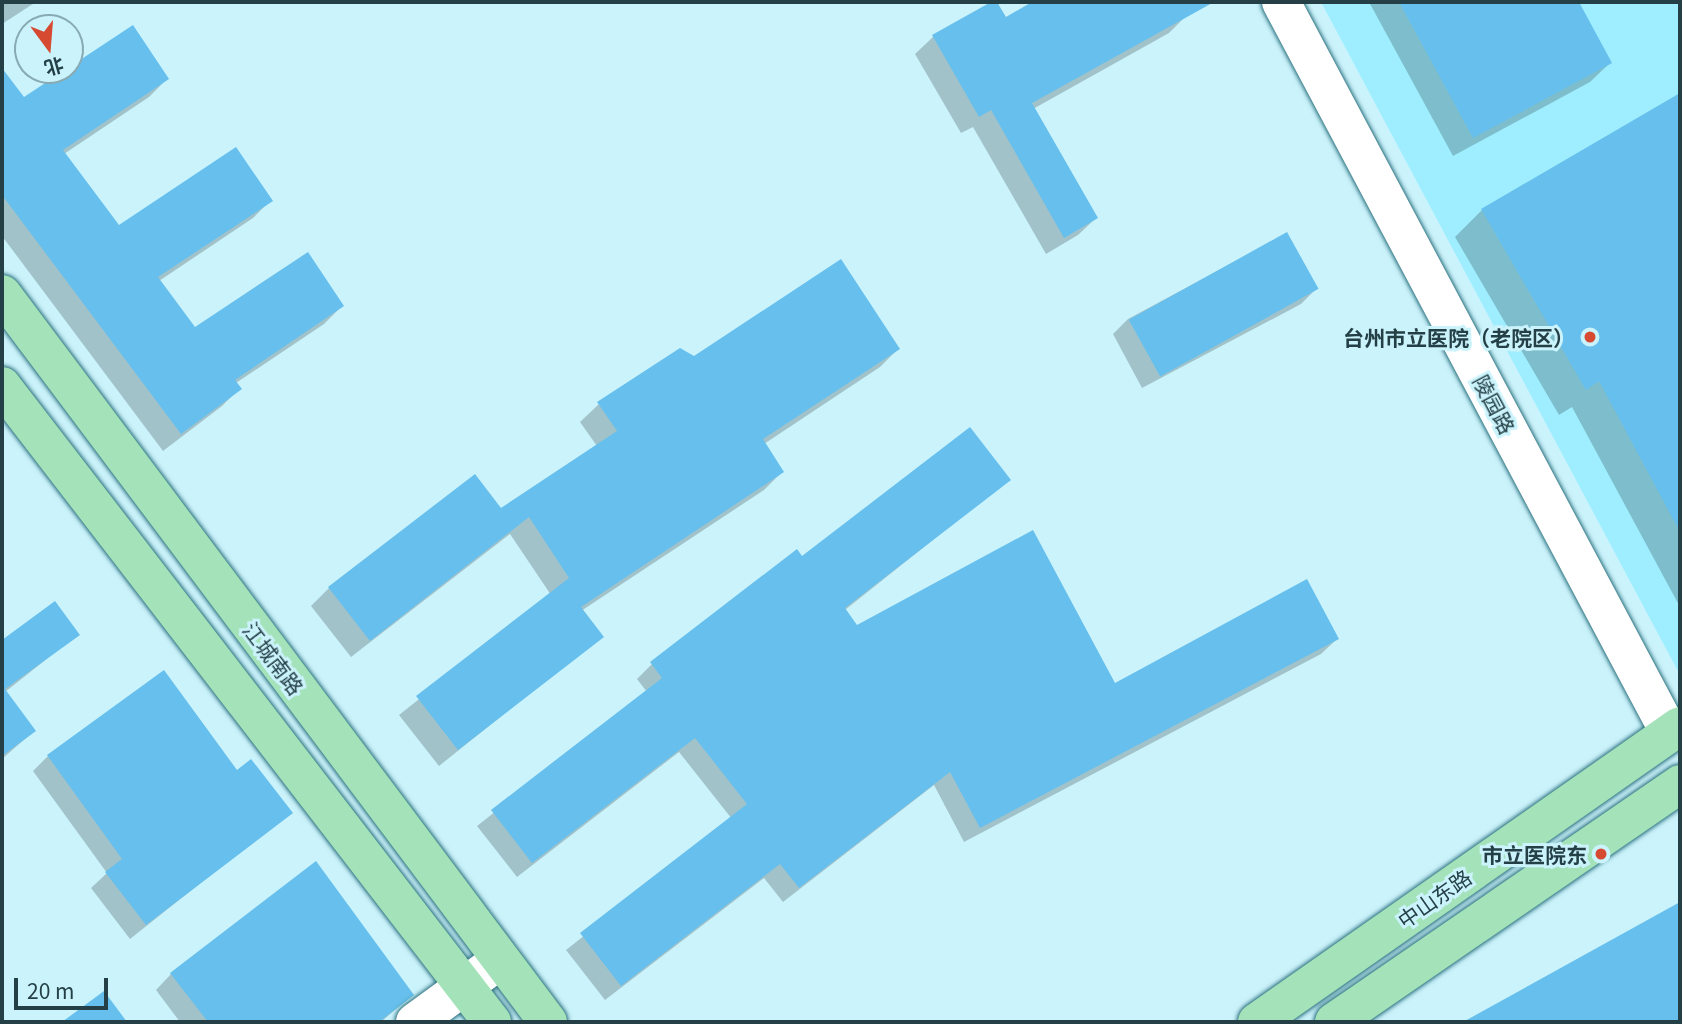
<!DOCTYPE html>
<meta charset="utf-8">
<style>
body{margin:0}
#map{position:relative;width:1682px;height:1024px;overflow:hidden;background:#cbf3fc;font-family:Georgia,"Noto Sans SC",serif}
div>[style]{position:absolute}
.built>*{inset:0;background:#9eeeff}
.shadow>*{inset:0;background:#0003}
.building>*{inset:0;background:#66bfec;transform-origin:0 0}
.roads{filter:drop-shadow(0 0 2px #2b717e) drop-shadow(0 0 2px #2b717e)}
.minor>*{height:38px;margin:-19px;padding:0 19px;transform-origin:19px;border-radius:19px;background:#fff}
.major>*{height:38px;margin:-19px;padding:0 19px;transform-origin:19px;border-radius:19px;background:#a4e2b9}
.dots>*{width:19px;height:19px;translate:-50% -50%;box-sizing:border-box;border:4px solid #cbf3fc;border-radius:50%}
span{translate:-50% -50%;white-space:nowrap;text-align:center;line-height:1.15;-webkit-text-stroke:6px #cbf3fc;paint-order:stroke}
.poi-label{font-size:21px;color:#244046;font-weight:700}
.right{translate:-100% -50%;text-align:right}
.street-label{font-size:21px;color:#244046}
.frame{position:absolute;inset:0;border:4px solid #244046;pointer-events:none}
.north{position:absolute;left:14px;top:14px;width:70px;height:70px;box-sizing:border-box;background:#cbf3fc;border:2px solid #88abb3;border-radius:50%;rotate:164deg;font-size:19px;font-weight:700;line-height:28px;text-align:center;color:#244046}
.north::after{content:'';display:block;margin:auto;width:24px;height:32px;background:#d64a31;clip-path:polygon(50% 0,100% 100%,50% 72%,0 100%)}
.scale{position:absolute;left:14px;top:978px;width:94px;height:32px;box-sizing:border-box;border:4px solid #244046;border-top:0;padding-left:9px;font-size:21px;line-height:24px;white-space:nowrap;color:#244046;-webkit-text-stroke:5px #cbf3fc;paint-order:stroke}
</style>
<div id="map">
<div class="built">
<i style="clip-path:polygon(1321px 2px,1680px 2px,1680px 673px,1679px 673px)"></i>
</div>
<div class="shadow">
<i style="clip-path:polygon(2px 2px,36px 2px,2px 24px)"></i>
<i style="clip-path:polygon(994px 2px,1005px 19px,1036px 2px,1179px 2px,1187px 15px,1169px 33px,1033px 109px,1096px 218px,1078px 235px,1046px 254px,973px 127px,961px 133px,915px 54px,933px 37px)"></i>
<i style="clip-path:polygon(1369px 2px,1577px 2px,1610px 63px,1590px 82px,1453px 156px)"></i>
<i style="clip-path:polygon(2px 71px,23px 100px,167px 79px,149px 97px,64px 154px,119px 227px,271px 200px,253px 218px,159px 281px,195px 329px,342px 306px,324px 324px,236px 383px,239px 389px,222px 406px,163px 451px,2px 236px)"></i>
<i style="clip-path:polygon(1680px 95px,1680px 607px,1572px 407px,1559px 415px,1455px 237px,1482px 210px)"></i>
<i style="clip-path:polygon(1286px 234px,1316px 289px,1301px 304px,1142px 388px,1113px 334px,1128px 319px)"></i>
<i style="clip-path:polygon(898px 349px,880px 367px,764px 444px,782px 472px,764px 490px,581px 611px,602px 636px,439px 766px,399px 715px,551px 595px,510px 534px,351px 657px,311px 606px,329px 588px,500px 510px,597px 446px,580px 422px,599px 404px,694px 358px)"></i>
<i style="clip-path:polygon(1008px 480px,845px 610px,856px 628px,1114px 686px,1337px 639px,1321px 654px,964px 842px,934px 785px,783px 902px,764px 878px,605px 1000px,566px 950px,732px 819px,679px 752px,517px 877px,477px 826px,647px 692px,637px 679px,652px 664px,802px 559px)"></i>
<i style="clip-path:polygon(54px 603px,77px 635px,5px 692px,34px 731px,2px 759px,2px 642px)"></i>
<i style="clip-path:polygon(48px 756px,237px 773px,290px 812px,130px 939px,91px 888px,107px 873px,33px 771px)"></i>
<i style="clip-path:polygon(1680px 904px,1680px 1022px,1467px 1022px)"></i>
<i style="clip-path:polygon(171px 974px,412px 995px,381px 1022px,180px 1022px,156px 990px)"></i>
</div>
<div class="building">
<i style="clip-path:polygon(991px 2px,997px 2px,1006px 17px,1032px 2px,1214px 2px,1032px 103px,1098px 218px,1064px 238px,991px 110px,979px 117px,932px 35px)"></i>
<i style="clip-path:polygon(1399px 2px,1579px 2px,1612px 63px,1473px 138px)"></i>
<i style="clip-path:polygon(133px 25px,169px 79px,63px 150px,119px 225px,236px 147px,273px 201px,158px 277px,195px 327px,308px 252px,344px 306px,235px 380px,242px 389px,181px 434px,2px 195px,2px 68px,24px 97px)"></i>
<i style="clip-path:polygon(1680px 93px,1680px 532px,1599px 381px,1586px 390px,1481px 209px)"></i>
<i style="left:1287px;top:232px;width:65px;height:181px;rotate:61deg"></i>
<i style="clip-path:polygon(841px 259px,900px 349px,763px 439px,784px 472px,581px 607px,604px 637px,458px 750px,416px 696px,569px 578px,529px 517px,370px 641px,328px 587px,475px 474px,501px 508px,617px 431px,597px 402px,680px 348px,694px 356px)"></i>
<i style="clip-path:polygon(970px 427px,1011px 480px,845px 608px,857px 625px,1033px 530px,1115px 683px,1307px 579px,1339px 639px,980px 828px,950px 772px,799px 888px,780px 864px,621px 986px,580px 933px,747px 804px,695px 738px,532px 863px,491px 810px,662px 678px,650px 662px,797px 549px,802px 556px)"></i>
<i style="clip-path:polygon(55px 601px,80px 635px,5px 689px,36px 731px,2px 756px,2px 640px)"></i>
<i style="clip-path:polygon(164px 670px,237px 770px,251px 759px,293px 813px,146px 925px,105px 872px,122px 859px,47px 755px)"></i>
<i style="clip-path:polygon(316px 861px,414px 995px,379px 1022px,208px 1022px,170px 973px)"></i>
<i style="clip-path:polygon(1680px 902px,1680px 1022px,1463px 1022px)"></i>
<i style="clip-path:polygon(104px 991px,127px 1022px,62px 1022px)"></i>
</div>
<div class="roads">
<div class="minor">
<i style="left:1281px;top:2px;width:827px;rotate:62.01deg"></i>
<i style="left:415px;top:1022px;width:105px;rotate:-36.1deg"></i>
</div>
<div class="major">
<i style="left:2px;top:294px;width:910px;rotate:53.13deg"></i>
<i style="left:2px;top:386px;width:803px;rotate:52.39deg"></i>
<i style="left:1257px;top:1022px;width:516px;rotate:-34.98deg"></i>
<i style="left:1334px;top:1022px;width:420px;rotate:-34.5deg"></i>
</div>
</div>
<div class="dots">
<i style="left:1590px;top:337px;background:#d64a31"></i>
<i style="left:1601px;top:854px;background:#d64a31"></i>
</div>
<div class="poi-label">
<span class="right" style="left:1574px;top:337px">台州市立医院（老院区）</span>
<span class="right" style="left:1587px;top:854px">市立医院东</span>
</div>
<div class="street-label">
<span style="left:1495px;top:404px;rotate:62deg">陵园路</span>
<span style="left:274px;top:658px;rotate:53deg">江城南路</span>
<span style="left:1434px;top:898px;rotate:-35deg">中山东路</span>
</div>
<div class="frame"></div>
<div class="north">北</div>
<div class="scale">20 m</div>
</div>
